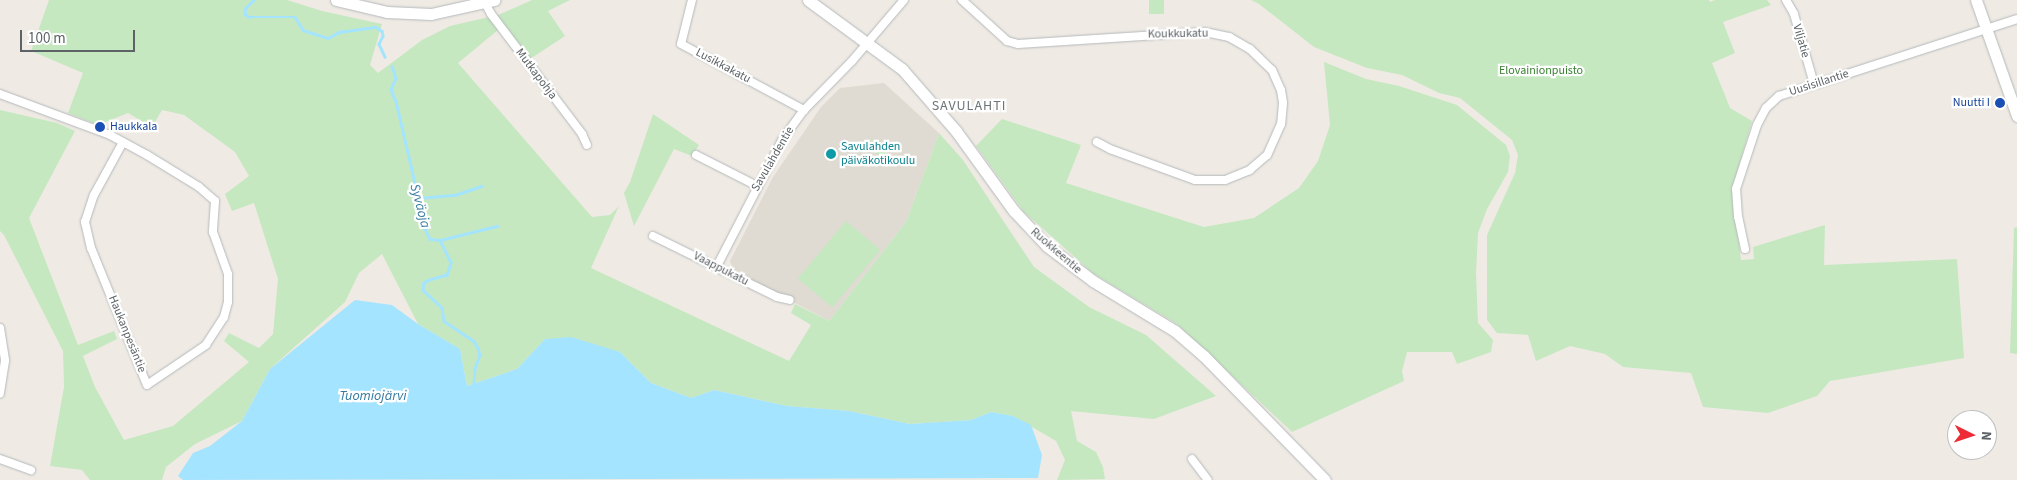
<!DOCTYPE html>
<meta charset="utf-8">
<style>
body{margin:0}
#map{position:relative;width:2017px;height:480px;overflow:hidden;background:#efebe4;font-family:"Source Sans 3",sans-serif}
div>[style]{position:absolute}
.education>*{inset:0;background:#dfdbd2}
.green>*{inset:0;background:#c5e8c0;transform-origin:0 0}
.water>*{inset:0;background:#a5e4ff}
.stream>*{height:2.5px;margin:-1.25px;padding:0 1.25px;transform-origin:1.25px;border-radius:1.25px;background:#a5e4ff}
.roads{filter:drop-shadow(0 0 1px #b5b8bc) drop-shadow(0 0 1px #b5b8bc)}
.street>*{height:8px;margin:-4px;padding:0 4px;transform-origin:4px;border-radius:4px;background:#fff}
.secondary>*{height:11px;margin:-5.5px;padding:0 5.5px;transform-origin:5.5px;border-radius:5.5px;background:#fff}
.dots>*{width:14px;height:14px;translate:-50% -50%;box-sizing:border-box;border:2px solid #fff;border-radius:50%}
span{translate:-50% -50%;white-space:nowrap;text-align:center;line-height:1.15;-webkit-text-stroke:4.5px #fff;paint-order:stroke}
.street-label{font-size:12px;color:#5c6265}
.park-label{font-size:12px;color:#388130}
.transit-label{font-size:12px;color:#164399}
.right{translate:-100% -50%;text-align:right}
.left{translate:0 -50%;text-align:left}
.culture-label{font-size:12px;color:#0d838f}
.neighbourhood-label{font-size:14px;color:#6d7477;letter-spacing:1px}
.water-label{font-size:14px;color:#387ba3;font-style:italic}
.north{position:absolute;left:1947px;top:410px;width:50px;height:50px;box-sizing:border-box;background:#fff;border:1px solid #bec0c1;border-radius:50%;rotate:94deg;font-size:14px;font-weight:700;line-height:20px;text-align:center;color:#5c6265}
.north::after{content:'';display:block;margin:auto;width:18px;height:22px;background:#ef2a37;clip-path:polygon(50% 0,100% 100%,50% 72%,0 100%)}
.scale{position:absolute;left:20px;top:30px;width:115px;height:22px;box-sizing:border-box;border:2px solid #5c6265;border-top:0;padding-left:6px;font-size:15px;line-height:18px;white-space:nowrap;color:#5c6265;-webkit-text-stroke:4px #fff;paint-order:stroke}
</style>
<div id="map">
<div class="education">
<i style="clip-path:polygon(884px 83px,939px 133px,906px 222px,829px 321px,733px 270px,730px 261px,773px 177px,821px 107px,840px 88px)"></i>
</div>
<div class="green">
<i style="clip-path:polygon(49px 0,287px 0,322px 11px,382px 24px,370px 65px,378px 73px,422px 40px,450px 26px,489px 17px,498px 30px,458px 63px,592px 217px,610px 215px,619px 206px,591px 268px,789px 361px,811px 325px,791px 313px,795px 304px,829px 321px,906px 222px,939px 133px,963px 160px,1034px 267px,1089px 307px,1146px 335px,1216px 396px,1154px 419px,1071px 411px,1077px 441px,1096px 452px,1103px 467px,1105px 479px,1057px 480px,1065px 460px,1056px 441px,1013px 416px,991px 412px,971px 420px,910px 424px,849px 411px,787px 406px,714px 390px,691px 398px,651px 383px,620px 352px,545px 339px,517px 369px,467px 386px,460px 349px,418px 324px,382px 254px,359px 273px,345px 302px,270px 369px,242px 421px,195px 444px,166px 467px,162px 480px,90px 480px,82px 470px,50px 466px,64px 387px,63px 351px,4px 235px,0 231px,0 110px,57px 123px,75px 131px,29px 218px,78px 345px,114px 331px,117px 339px,83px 356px,95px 387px,124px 440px,173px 426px,249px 362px,224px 341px,229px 333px,259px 348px,273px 334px,278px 279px,254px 203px,232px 211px,225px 194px,249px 176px,235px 152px,184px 115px,162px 110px,152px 127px,128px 113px,98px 125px,68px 113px,83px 73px,31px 51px)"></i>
<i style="clip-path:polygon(532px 0,570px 0,548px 11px,565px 36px,530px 59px,496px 16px)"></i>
<i style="left:1149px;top:0;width:15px;height:14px"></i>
<i style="clip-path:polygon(1251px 0,1709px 0,1710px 2px,1715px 0,1767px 0,1771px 5px,1723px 22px,1735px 53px,1712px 63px,1730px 108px,1752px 121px,1732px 189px,1741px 260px,1754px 259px,1753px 247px,1825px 225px,1824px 265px,1957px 259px,1964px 358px,1830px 381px,1817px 396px,1768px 413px,1703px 407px,1691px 373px,1623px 367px,1605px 354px,1570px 346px,1536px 361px,1528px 335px,1497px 333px,1487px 320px,1487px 235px,1515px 173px,1518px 155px,1512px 140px,1460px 98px,1439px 93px,1402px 75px,1367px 68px,1314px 47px,1259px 4px)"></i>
<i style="clip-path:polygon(1324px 62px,1366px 79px,1399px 86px,1457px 105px,1506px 145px,1510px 156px,1508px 172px,1487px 209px,1478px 233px,1476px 273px,1478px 323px,1493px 340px,1491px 352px,1457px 364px,1452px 352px,1407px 352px,1402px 371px,1404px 381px,1292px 432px,1177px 324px,1094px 274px,1024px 212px,976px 146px,1002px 119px,1081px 145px,1066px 183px,1204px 227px,1254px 218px,1299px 188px,1318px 161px,1330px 125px)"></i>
<i style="clip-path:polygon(653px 114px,699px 145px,692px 156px,674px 149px,634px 226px,624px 193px,630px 182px)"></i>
<i style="left:872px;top:139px;width:19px;height:10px;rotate:32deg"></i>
<i style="left:846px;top:221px;width:45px;height:75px;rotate:40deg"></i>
<i style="clip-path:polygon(2017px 227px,2017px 354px,2010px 353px,2014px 228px)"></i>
</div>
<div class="water">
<i style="clip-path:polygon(355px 300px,392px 305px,418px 324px,460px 349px,467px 386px,517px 369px,545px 339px,571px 337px,620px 352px,651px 383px,691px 398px,714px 390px,787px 406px,849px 411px,910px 424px,971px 420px,991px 412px,1013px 416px,1031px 425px,1042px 455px,1038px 478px,183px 480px,178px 476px,193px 453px,210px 446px,242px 421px,270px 369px)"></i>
</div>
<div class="stream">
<i style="left:254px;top:0;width:11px;rotate:135deg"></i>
<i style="left:246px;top:8px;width:6px;rotate:99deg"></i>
<i style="left:245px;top:14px;width:5px;rotate:37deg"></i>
<i style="left:249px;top:17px;width:46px"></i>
<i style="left:295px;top:17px;width:15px;rotate:58deg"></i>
<i style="left:303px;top:30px;width:26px;rotate:18deg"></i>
<i style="left:328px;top:38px;width:13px;rotate:-29deg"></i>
<i style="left:339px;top:32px;width:37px;rotate:-8deg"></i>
<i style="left:376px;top:27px;width:7px;rotate:34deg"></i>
<i style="left:382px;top:31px;width:5px;rotate:79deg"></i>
<i style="left:383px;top:36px;width:9px;rotate:117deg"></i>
<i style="left:379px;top:44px;width:14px;rotate:65deg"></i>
<i style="left:392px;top:66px;width:13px;rotate:72deg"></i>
<i style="left:396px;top:78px;width:13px;rotate:113deg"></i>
<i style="left:391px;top:90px;width:12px;rotate:66deg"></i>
<i style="left:396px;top:101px;width:133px;rotate:77deg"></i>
<i style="left:426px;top:231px;width:9px;rotate:63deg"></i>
<i style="left:430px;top:239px;width:10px;rotate:6deg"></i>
<i style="left:440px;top:240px;width:25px;rotate:64deg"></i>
<i style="left:451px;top:263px;width:13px;rotate:108deg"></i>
<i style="left:447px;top:275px;width:19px;rotate:164deg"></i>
<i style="left:429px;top:280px;width:6px;rotate:149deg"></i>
<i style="left:424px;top:283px;width:7px;rotate:98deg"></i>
<i style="left:423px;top:290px;width:26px;rotate:43deg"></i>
<i style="left:442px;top:308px;width:13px;rotate:81deg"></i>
<i style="left:444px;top:321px;width:36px;rotate:34deg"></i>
<i style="left:474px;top:341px;width:8px;rotate:60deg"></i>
<i style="left:478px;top:348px;width:7px;rotate:74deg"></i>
<i style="left:480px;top:355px;width:15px;rotate:110deg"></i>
<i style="left:475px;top:369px;width:15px;rotate:94deg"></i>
<i style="left:419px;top:198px;width:36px;rotate:-5deg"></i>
<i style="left:455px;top:195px;width:28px;rotate:-19deg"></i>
<i style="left:440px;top:240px;width:59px;rotate:-13.8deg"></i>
</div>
<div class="roads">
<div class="street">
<i style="left:692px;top:0;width:45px;rotate:104deg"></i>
<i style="left:681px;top:44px;width:140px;rotate:28.2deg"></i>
<i style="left:962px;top:0;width:61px;rotate:42.3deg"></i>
<i style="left:1007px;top:41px;width:11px;rotate:15deg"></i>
<i style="left:1018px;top:44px;width:187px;rotate:-3.7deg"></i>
<i style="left:1205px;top:32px;width:25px;rotate:12deg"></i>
<i style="left:1229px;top:37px;width:24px;rotate:30deg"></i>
<i style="left:1250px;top:49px;width:30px;rotate:44deg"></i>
<i style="left:1272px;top:70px;width:22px;rotate:66deg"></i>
<i style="left:1281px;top:90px;width:13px;rotate:81deg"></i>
<i style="left:1283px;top:103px;width:21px;rotate:95deg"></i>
<i style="left:1281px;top:124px;width:34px;rotate:114deg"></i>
<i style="left:1267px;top:155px;width:23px;rotate:139deg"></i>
<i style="left:1250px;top:170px;width:27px;rotate:158deg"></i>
<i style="left:1225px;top:180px;width:30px;rotate:180deg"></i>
<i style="left:1195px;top:180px;width:90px;rotate:-160deg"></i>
<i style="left:1110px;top:149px;width:15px;rotate:-152deg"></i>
<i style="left:1786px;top:0;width:16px;rotate:60deg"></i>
<i style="left:1794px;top:14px;width:73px;rotate:74.1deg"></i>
<i style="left:485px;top:3px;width:13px;rotate:61deg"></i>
<i style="left:491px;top:14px;width:151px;rotate:52.8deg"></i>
<i style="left:582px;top:134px;width:12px;rotate:66deg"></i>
<i style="left:0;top:94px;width:117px;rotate:20.4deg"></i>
<i style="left:110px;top:135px;width:42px;rotate:28.4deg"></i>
<i style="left:147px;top:155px;width:61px;rotate:31.6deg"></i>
<i style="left:199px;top:187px;width:21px;rotate:41deg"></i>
<i style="left:215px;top:201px;width:31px;rotate:94deg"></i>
<i style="left:213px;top:232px;width:45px;rotate:70.3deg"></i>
<i style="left:228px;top:274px;width:28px;rotate:90deg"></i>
<i style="left:228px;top:302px;width:16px;rotate:105deg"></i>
<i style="left:224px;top:317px;width:33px;rotate:123deg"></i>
<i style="left:206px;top:345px;width:71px;rotate:145.9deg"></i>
<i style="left:147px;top:385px;width:148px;rotate:-112.2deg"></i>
<i style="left:91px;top:248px;width:27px;rotate:-103deg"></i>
<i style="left:85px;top:222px;width:28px;rotate:-72deg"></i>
<i style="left:94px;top:195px;width:60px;rotate:-61.3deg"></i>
<i style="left:696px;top:155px;width:68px;rotate:26.9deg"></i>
<i style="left:653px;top:236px;width:138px;rotate:26.2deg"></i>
<i style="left:777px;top:297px;width:13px;rotate:13deg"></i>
<i style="left:1745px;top:249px;width:33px;rotate:-102deg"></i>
<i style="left:1738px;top:217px;width:28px;rotate:-94deg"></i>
<i style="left:1736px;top:189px;width:67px;rotate:-71.8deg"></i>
<i style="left:1757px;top:125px;width:19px;rotate:-62deg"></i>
<i style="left:1766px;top:108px;width:18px;rotate:-43deg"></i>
<i style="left:1779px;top:96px;width:250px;rotate:-17.9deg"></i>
<i style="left:717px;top:266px;width:142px;rotate:-62.7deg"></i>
<i style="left:782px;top:140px;width:37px;rotate:-54deg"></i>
<i style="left:804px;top:110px;width:69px;rotate:-45.6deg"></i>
<i style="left:852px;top:61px;width:80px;rotate:-49.6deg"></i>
<i style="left:0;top:328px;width:33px;rotate:81deg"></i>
<i style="left:5px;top:361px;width:33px;rotate:99deg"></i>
<i style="left:0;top:459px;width:33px;rotate:20deg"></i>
<i style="left:1192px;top:459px;width:26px;rotate:53deg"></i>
</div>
<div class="secondary">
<i style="left:336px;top:0;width:52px;rotate:13.2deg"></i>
<i style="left:387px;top:12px;width:44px;rotate:2.6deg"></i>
<i style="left:431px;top:14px;width:65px;rotate:-12.5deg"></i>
<i style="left:808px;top:0;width:117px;rotate:36.3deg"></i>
<i style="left:902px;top:69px;width:82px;rotate:48.9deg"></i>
<i style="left:956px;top:131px;width:99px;rotate:54.1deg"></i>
<i style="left:1014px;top:211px;width:48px;rotate:46.7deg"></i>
<i style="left:1047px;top:246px;width:58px;rotate:37.3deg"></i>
<i style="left:1093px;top:281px;width:96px;rotate:31.4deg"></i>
<i style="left:1175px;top:331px;width:38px;rotate:41deg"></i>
<i style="left:1204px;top:356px;width:173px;rotate:45.7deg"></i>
<i style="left:1976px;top:0;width:123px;rotate:70.5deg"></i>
</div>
</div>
<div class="dots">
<i style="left:2000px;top:103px;background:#1a4fb4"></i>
<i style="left:100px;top:127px;background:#1a4fb4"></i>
<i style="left:831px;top:154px;background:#0f9aa8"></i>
</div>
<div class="street-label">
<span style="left:1178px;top:34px;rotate:-1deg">Koukkukatu</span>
<span style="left:1801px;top:41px;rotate:74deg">Viljatie</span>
<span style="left:723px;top:66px;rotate:28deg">Lusikkakatu</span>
<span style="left:536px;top:74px;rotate:53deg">Mutkapohja</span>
<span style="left:1819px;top:83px;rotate:-18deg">Uusisillantie</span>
<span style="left:773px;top:159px;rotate:-60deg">Savulahdentie</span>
<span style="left:1056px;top:251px;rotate:41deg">Ruokkeentie</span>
<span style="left:721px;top:269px;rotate:27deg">Vaappukatu</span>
<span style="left:127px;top:334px;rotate:68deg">Haukanpesäntie</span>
</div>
<div class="park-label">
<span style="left:1541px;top:71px">Elovainionpuisto</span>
</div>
<div class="transit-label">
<span class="right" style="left:1990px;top:103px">Nuutti I</span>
<span class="left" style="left:110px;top:127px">Haukkala</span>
</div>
<div class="culture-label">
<span class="left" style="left:841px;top:154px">Savulahden<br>päiväkotikoulu</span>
</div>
<div class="neighbourhood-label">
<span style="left:969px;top:106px">SAVULAHTI</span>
</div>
<div class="water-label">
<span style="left:420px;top:206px;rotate:75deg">Syväoja</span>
<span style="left:373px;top:396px">Tuomiojärvi</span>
</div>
<div class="north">N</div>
<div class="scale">100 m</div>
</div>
